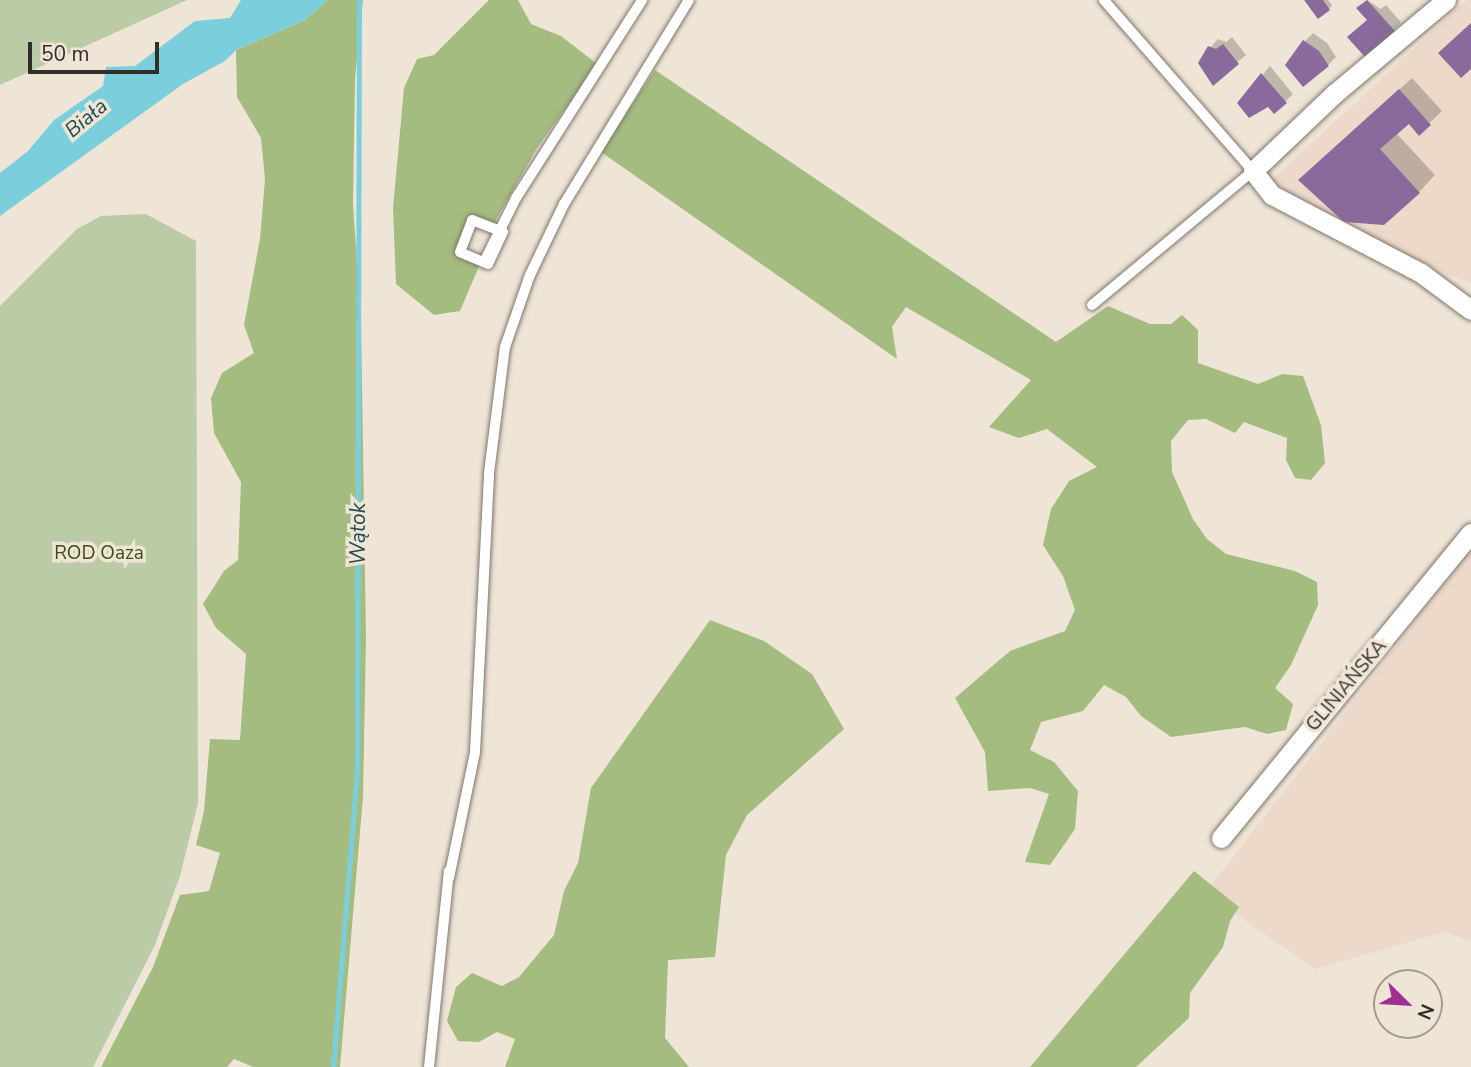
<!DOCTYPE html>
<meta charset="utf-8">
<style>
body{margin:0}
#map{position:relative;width:1471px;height:1067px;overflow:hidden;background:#efe5d7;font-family:"Nunito Sans",sans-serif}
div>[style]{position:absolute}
.industrial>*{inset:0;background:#edd9ca}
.green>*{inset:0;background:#bbcba5}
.forest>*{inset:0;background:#a5bc81}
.water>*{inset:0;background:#7bcfdd}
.shadow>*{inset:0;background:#0003}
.stream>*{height:5px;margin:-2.5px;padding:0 2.5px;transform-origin:2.5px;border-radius:2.5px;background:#7bcfdd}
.building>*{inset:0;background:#8a6a9d}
.roads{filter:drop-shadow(0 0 2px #7f766a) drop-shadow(0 0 2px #7f766a)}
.service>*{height:10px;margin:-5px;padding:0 5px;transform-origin:5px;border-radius:5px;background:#fff}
.minor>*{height:19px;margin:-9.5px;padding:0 9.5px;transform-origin:9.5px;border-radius:9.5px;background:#fff}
span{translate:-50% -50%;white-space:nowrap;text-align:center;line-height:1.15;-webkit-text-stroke:7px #efe5d7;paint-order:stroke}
.park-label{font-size:19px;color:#3a4e0d}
.street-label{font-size:19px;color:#322e29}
.water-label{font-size:21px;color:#234b51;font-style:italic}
.north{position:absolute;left:1373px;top:969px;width:70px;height:70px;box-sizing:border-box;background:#efe5d7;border:2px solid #a39c91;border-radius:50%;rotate:114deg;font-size:19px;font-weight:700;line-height:28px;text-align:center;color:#322e29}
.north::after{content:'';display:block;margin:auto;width:24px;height:32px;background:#9d3090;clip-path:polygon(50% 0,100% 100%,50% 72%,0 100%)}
.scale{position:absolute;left:28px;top:42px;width:131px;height:32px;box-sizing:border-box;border:4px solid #322e29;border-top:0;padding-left:9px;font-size:21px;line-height:24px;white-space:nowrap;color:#322e29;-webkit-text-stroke:5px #efe5d7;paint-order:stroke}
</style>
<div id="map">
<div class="industrial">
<i style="clip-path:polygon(1466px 0,1471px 0,1471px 284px,1332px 223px,1272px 180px)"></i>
<i style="clip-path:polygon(1471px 550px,1471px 942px,1445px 932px,1315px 969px,1205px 893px)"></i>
</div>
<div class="green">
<i style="clip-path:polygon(0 0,187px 0,0 85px)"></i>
<i style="clip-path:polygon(146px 214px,196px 241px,198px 803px,180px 876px,155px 945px,93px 1067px,0 1067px,0 306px,77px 229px,101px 216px)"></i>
</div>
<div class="forest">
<i style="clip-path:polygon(328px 0,363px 0,355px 79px,353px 204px,361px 320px,366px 637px,363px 797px,340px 1067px,253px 1067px,234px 1059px,227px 1067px,101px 1067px,153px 967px,180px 895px,209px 891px,220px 853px,196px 845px,204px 811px,210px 739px,240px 740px,246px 654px,216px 628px,203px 604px,224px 571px,238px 560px,241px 482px,214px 433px,211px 398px,222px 373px,254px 353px,244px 325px,260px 239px,265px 179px,261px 138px,237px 97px,236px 50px,305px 20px)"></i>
<i style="clip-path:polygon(489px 0,518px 0,531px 24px,561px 36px,597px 64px,537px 148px,493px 225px,472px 218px,457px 254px,480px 264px,460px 311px,434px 315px,396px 284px,393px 208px,404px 88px,417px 59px,434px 55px)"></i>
<i style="clip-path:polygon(655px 70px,1056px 342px,1108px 306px,1150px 324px,1171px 324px,1182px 315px,1198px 330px,1198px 363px,1258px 384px,1282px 374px,1303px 376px,1321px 425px,1325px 463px,1311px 480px,1295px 478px,1286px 460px,1287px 438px,1244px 422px,1235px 433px,1206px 419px,1188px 420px,1171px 441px,1172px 472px,1193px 519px,1207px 539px,1226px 554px,1295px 571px,1317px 582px,1318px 605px,1291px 665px,1275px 688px,1293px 704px,1286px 730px,1267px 734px,1245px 727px,1171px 737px,1141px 716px,1126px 697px,1104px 685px,1083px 711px,1041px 722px,1030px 750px,1054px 762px,1078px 791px,1075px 829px,1050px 865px,1025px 862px,1049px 794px,1030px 788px,988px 791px,985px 752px,955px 698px,1010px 651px,1065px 631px,1075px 610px,1063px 576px,1043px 545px,1051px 509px,1069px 481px,1097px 467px,1047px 429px,1019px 438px,989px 427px,1031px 380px,906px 307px,892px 327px,897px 359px,601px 152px)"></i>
<i style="clip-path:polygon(710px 620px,764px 641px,812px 674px,844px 729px,747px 815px,726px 855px,715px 957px,668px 960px,665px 1038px,689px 1067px,505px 1067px,515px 1039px,497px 1032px,479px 1042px,458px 1041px,447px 1021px,456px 987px,472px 973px,502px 986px,519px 977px,554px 935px,564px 891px,578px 863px,591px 788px)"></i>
<i style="clip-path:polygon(1194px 871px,1239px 907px,1230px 921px,1223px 947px,1190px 993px,1189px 1018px,1136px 1067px,1030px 1067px)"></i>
</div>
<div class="water">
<i style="clip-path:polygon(241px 0,328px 0,305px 20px,236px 50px,225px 61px,183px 84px,0 216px,0 173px,28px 151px,54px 120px,103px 86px,106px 67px,135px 66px,195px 21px,230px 18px)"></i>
</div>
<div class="shadow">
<i style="clip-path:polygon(1306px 0,1328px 0,1332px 5px,1329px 9px)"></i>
<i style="clip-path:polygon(1367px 0,1381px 9px,1386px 5px,1401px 22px,1394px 30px,1369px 20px,1358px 8px)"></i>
<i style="clip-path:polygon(1313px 33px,1327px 43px,1336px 57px,1328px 65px,1305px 41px)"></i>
<i style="clip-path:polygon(1232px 37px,1246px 55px,1213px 83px,1210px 48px,1218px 39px,1226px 42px)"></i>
<i style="clip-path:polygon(1270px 66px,1293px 94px,1285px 102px,1239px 103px)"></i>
<i style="clip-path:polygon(1412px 78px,1442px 111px,1419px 133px,1409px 122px,1396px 133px,1435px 175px,1419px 192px,1345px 221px,1300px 180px)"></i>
</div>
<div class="stream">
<i style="left:333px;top:1067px;width:300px;rotate:-85.4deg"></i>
<i style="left:357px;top:768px;width:768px;rotate:-89.85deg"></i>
</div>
<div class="building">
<i style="clip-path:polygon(1304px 0,1323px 0,1330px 10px,1318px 19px)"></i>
<i style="clip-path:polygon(1367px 0,1395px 31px,1365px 57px,1347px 37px,1367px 20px,1356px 8px)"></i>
<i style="clip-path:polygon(1471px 23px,1471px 69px,1461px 78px,1438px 53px)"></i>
<i style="clip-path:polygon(1303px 40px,1319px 51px,1329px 66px,1303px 87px,1285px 65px)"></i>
<i style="clip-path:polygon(1223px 44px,1239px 64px,1213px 86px,1198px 63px,1208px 46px,1216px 49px)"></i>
<i style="clip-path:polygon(1261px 73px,1287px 103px,1274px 114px,1268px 107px,1249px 118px,1237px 103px)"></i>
<i style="clip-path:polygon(1399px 89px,1431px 125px,1419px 136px,1409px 124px,1380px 149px,1420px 193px,1384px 225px,1344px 222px,1298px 180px)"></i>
</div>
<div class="roads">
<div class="service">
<i style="left:472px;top:220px;width:33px;rotate:21deg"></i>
<i style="left:503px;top:232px;width:35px;rotate:115deg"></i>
<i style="left:488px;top:264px;width:30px;rotate:-157deg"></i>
<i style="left:460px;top:252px;width:34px;rotate:-69deg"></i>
<i style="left:484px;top:262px;width:72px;rotate:-63.4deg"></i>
<i style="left:516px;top:198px;width:235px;rotate:-57.5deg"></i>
<i style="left:1092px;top:305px;width:209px;rotate:-39.8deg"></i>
<i style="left:1253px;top:171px;width:227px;rotate:-131.1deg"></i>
<i style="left:449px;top:878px;width:129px;rotate:-78.3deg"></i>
<i style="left:475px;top:752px;width:279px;rotate:-87.1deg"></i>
<i style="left:489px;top:473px;width:127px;rotate:-82.8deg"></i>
<i style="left:505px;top:347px;width:76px;rotate:-70.9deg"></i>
<i style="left:530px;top:275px;width:79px;rotate:-64.4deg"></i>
<i style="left:564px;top:204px;width:239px;rotate:-58.5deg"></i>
<i style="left:429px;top:1067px;width:197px;rotate:-84.2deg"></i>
</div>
<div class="minor">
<i style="left:1446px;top:0;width:145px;rotate:140deg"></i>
<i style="left:1335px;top:93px;width:113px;rotate:136.4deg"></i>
<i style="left:1253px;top:171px;width:31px;rotate:52deg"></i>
<i style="left:1272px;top:195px;width:168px;rotate:27.6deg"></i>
<i style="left:1421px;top:273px;width:62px;rotate:36.5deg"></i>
<i style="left:1221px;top:838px;width:394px;rotate:-50.7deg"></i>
</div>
</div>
<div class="park-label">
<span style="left:99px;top:554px">ROD Oaza</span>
</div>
<div class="street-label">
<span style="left:1347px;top:686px;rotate:-50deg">GLINIAŃSKA</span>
</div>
<div class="water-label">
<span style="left:86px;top:118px;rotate:-40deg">Biała</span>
<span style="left:358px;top:534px;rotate:-90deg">Wątok</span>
</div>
<div class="north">N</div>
<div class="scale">50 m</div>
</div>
